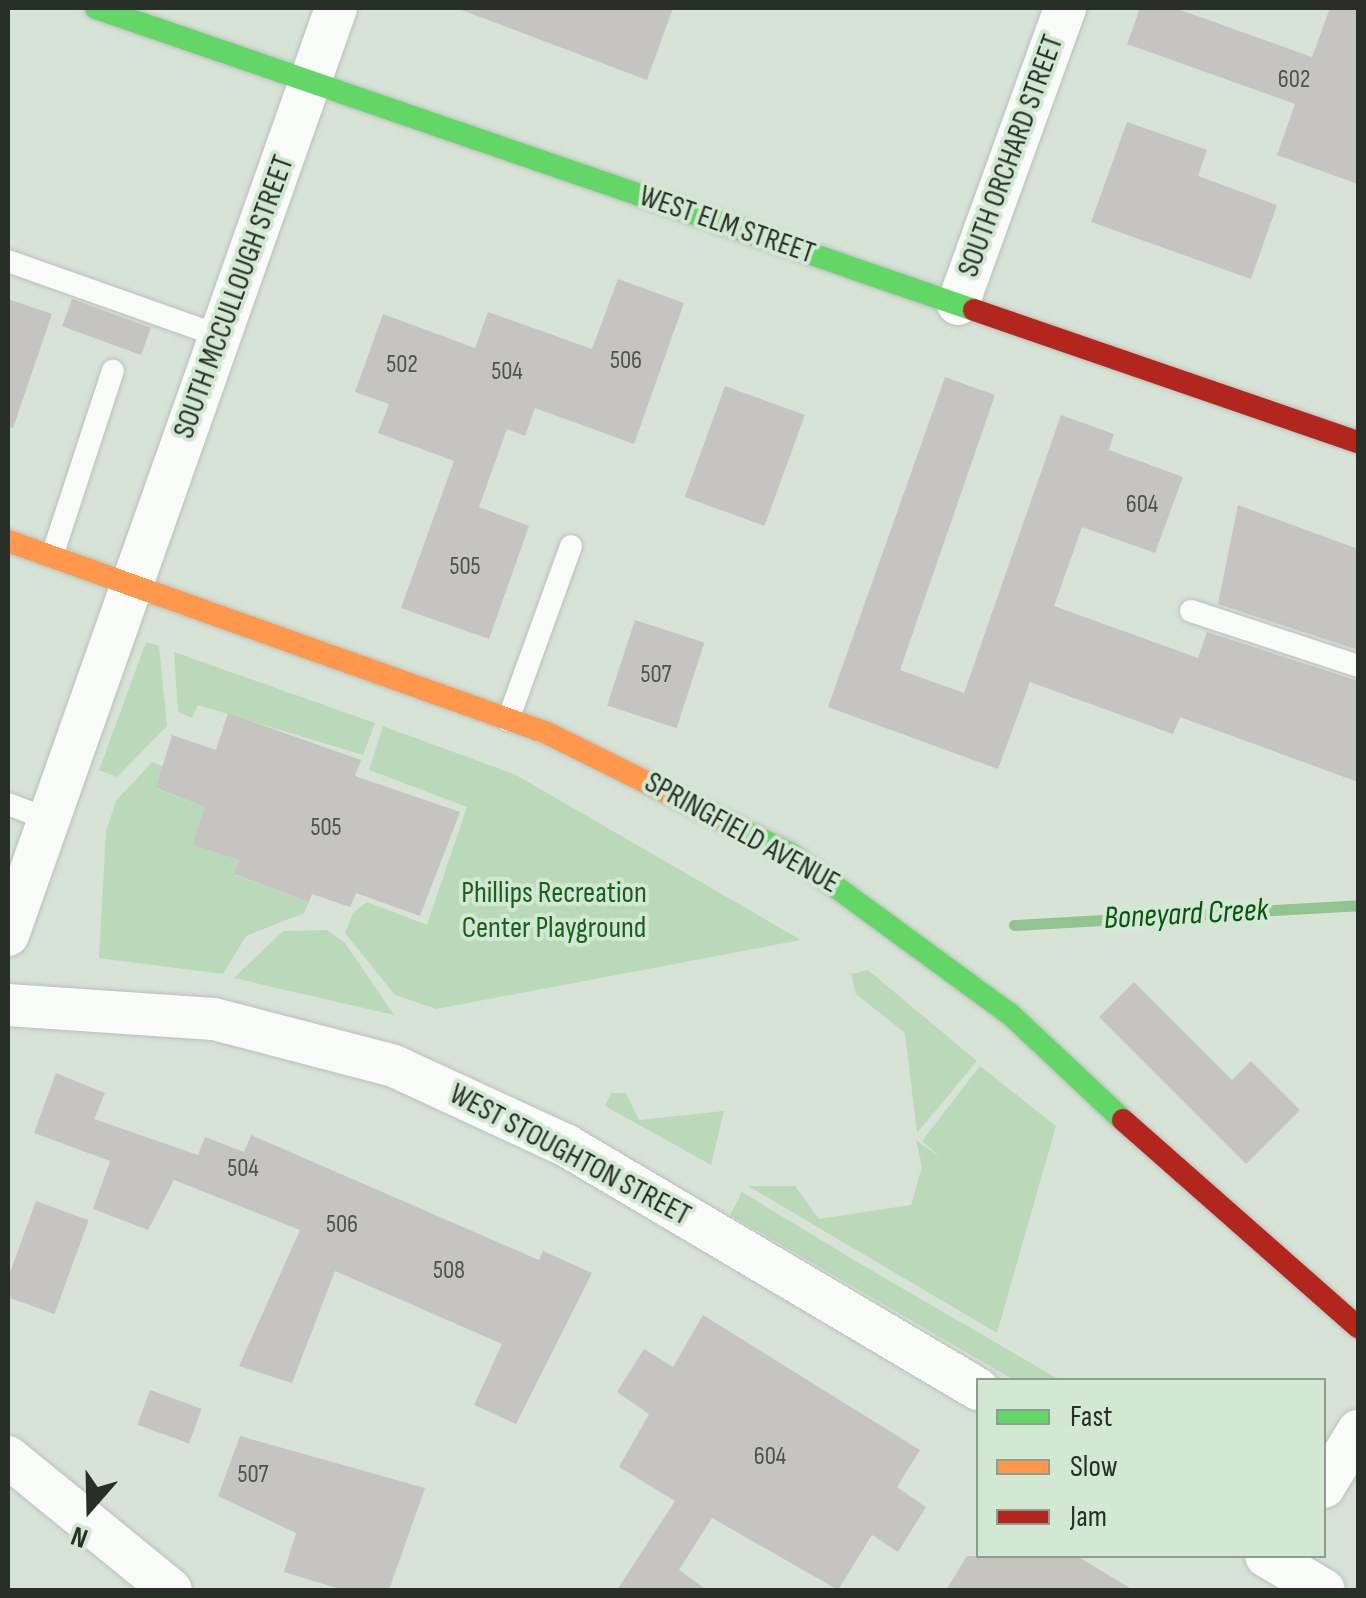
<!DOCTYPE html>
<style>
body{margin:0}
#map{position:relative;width:1366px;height:1598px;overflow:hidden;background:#d8e3d7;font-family:"Sofia Sans Condensed",sans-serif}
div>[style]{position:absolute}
.green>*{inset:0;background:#bad9b9}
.stream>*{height:11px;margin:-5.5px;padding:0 5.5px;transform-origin:5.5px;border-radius:5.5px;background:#91c490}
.building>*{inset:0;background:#c5c4c0;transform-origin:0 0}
.roads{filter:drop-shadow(0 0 2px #b8c1b8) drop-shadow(0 0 2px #b8c1b8)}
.lane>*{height:22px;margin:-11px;padding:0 11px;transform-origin:11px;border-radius:11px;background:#f9fbf9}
.street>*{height:42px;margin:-21px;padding:0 21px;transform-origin:21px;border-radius:21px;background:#f9fbf9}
.fast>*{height:22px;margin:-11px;padding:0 11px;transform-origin:11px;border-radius:11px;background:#63d668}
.slow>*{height:22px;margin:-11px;padding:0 11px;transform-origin:11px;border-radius:11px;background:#ff974d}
.jam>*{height:22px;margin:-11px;padding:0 11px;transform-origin:11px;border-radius:11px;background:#b3261e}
span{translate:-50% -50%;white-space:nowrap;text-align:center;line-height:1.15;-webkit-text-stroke:8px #d3e8d2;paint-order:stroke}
.number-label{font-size:25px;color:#4e544d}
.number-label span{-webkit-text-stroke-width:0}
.street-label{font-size:30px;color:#272f27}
.park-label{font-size:30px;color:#195f1e}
.water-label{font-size:32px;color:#075310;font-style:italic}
.frame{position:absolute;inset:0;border:10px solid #272f27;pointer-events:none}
.legend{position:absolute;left:976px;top:1378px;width:350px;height:180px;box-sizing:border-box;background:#d3e8d2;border:2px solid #8e9e8e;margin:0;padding:12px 18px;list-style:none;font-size:30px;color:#272f27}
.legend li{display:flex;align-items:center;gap:20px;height:50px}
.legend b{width:50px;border:2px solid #8e9e8e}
.north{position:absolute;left:40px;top:1458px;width:100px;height:100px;-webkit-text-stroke:8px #d3e8d2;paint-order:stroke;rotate:200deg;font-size:28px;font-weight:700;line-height:40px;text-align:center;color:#272f27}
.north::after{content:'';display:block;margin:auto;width:35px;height:45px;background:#272f27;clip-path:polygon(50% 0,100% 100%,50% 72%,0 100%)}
</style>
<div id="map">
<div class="green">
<i style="clip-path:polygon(146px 642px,159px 646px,167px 726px,117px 777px,99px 770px)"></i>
<i style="clip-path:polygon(174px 652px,375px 723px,363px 755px,198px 705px,192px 718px,178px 712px)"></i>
<i style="clip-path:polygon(383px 726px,516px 775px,801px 940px,436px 1009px,395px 995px,345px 933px,353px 913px,367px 902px,427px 925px,467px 807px,369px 770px)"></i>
<i style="clip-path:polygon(152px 762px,163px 766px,157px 789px,205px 807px,192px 845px,239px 860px,235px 875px,309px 902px,304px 913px,246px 936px,223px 974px,99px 958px,106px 831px,116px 801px)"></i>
<i style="clip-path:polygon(327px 930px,345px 943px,394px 1015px,234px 978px,283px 931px)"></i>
<i style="clip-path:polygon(868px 970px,977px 1061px,917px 1133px,905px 1033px,856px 994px,851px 974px)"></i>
<i style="clip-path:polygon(980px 1066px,1056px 1126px,997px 1333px,748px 1186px,795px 1186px,819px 1219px,911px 1205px,922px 1167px,916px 1140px,941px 1158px,922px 1141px)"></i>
<i style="clip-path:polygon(611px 1093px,626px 1093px,639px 1120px,724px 1111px,711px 1165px,605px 1106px)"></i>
<i style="clip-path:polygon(742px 1192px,864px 1266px,1060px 1380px,1014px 1380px,730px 1215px)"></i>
</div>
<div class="stream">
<i style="left:1014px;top:925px;width:345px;rotate:-3.3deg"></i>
</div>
<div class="building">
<i style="clip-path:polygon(456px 8px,673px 8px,647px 80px)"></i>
<i style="clip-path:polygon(1140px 8px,1175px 8px,1312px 57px,1330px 8px,1358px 8px,1358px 184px,1277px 155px,1295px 104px,1127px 44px)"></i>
<i style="clip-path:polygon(1127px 122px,1207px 150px,1198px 176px,1277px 205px,1251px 279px,1091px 222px)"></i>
<i style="clip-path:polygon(618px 279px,684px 303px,634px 444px,535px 408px,525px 436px,507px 429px,479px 507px,529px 526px,489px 639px,401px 608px,454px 461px,378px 433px,389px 404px,355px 392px,383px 314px,475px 348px,488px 312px,592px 349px)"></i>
<i style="clip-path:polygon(8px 299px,52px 314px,13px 428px,8px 427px)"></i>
<i style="left:72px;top:299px;width:84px;height:29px;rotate:20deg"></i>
<i style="clip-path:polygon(945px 377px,995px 395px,900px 670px,964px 693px,1061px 415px,1114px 434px,1109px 450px,1183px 477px,1155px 553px,1082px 527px,1054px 606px,1198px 658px,1207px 632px,1358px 681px,1358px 782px,1180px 717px,1173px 734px,1030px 682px,998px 769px,828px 707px)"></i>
<i style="left:725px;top:386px;width:85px;height:118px;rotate:20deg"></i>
<i style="clip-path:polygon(1238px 505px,1358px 549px,1358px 650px,1218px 604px)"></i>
<i style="left:635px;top:620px;width:73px;height:90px;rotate:18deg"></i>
<i style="clip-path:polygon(228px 713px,361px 760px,355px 776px,460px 812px,420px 916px,356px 893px,350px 907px,312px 894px,309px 902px,234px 874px,239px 860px,192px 845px,205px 807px,156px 788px,172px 735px,216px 750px)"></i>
<i style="clip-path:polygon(1134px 982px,1232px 1080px,1251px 1061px,1300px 1110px,1246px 1164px,1099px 1017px)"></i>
<i style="clip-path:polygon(56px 1073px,105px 1093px,94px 1119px,198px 1155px,205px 1137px,244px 1152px,251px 1135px,539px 1260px,543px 1251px,592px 1273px,516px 1424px,474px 1405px,502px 1344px,335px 1271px,292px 1383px,239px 1366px,300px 1230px,174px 1180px,148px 1230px,93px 1209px,110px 1161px,34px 1133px)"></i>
<i style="left:36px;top:1201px;width:56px;height:100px;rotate:20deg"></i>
<i style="clip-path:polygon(703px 1315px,920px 1450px,897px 1487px,926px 1507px,898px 1552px,872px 1535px,838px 1590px,712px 1518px,679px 1570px,707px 1590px,617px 1590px,675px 1501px,619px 1467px,649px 1414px,617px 1392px,644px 1349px,673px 1367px)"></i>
<i style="left:150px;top:1390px;width:55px;height:37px;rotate:20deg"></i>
<i style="clip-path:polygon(240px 1436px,425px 1488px,389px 1590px,343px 1590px,284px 1572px,296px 1533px,218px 1496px)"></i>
<i style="clip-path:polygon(967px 1556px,1077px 1556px,1133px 1590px,946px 1590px)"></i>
</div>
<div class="roads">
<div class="lane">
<i style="left:8px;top:261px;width:225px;rotate:19.5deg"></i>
<i style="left:52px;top:556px;width:195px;rotate:-71.8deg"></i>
<i style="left:1191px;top:611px;width:176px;rotate:18.2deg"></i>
<i style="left:508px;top:720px;width:185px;rotate:-70.1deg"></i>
<i style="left:8px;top:804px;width:42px;rotate:21deg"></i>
</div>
<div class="street">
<i style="left:958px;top:304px;width:315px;rotate:-70.1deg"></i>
<i style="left:8px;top:935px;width:983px;rotate:-70.51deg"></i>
<i style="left:8px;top:1005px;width:206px;rotate:3.9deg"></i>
<i style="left:214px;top:1019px;width:186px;rotate:14.6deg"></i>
<i style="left:394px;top:1066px;width:191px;rotate:24.8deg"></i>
<i style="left:567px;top:1146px;width:477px;rotate:30.6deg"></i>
<i style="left:8px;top:1457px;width:210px;rotate:39.2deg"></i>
<i style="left:1324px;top:1487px;width:66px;rotate:-58.7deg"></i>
<i style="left:1266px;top:1556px;width:67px;rotate:30.4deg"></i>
</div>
<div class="fast">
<i style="left:96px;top:8px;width:928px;rotate:18.98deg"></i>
<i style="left:728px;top:823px;width:70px;rotate:26.2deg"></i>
<i style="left:791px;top:854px;width:271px;rotate:36.2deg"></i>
<i style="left:1010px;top:1014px;width:155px;rotate:43.2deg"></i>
</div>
<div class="slow">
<i style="left:8px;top:541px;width:572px;rotate:19.61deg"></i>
<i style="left:547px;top:733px;width:202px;rotate:26.4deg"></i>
</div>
<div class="jam">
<i style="left:974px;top:310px;width:406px;rotate:19deg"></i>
<i style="left:1123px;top:1120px;width:313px;rotate:41.4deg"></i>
</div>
</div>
<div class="number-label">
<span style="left:1294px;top:80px">602</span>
<span style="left:626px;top:361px">506</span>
<span style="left:402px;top:365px">502</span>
<span style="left:507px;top:372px">504</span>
<span style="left:1142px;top:505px">604</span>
<span style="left:465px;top:567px">505</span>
<span style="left:656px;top:675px">507</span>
<span style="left:326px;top:828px">505</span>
<span style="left:243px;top:1169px">504</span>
<span style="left:342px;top:1225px">506</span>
<span style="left:449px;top:1271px">508</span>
<span style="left:770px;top:1457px">604</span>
<span style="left:253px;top:1475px">507</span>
</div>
<div class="street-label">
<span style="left:1011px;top:156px;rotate:-70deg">SOUTH ORCHARD STREET</span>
<span style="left:727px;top:225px;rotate:19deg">WEST ELM STREET</span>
<span style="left:234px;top:297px;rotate:-70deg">SOUTH MCCULLOUGH STREET</span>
<span style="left:742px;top:833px;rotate:29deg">SPRINGFIELD AVENUE</span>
<span style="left:570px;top:1155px;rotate:28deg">WEST STOUGHTON STREET</span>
</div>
<div class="park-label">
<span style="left:554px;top:910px">Phillips Recreation<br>Center Playground</span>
</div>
<div class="water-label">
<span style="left:1186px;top:915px;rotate:-3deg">Boneyard Creek</span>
</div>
<div class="frame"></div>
<ul class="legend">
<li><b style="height:12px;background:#63d668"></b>Fast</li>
<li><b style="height:12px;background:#ff974d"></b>Slow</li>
<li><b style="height:12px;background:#b3261e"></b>Jam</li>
</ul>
<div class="north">N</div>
</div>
